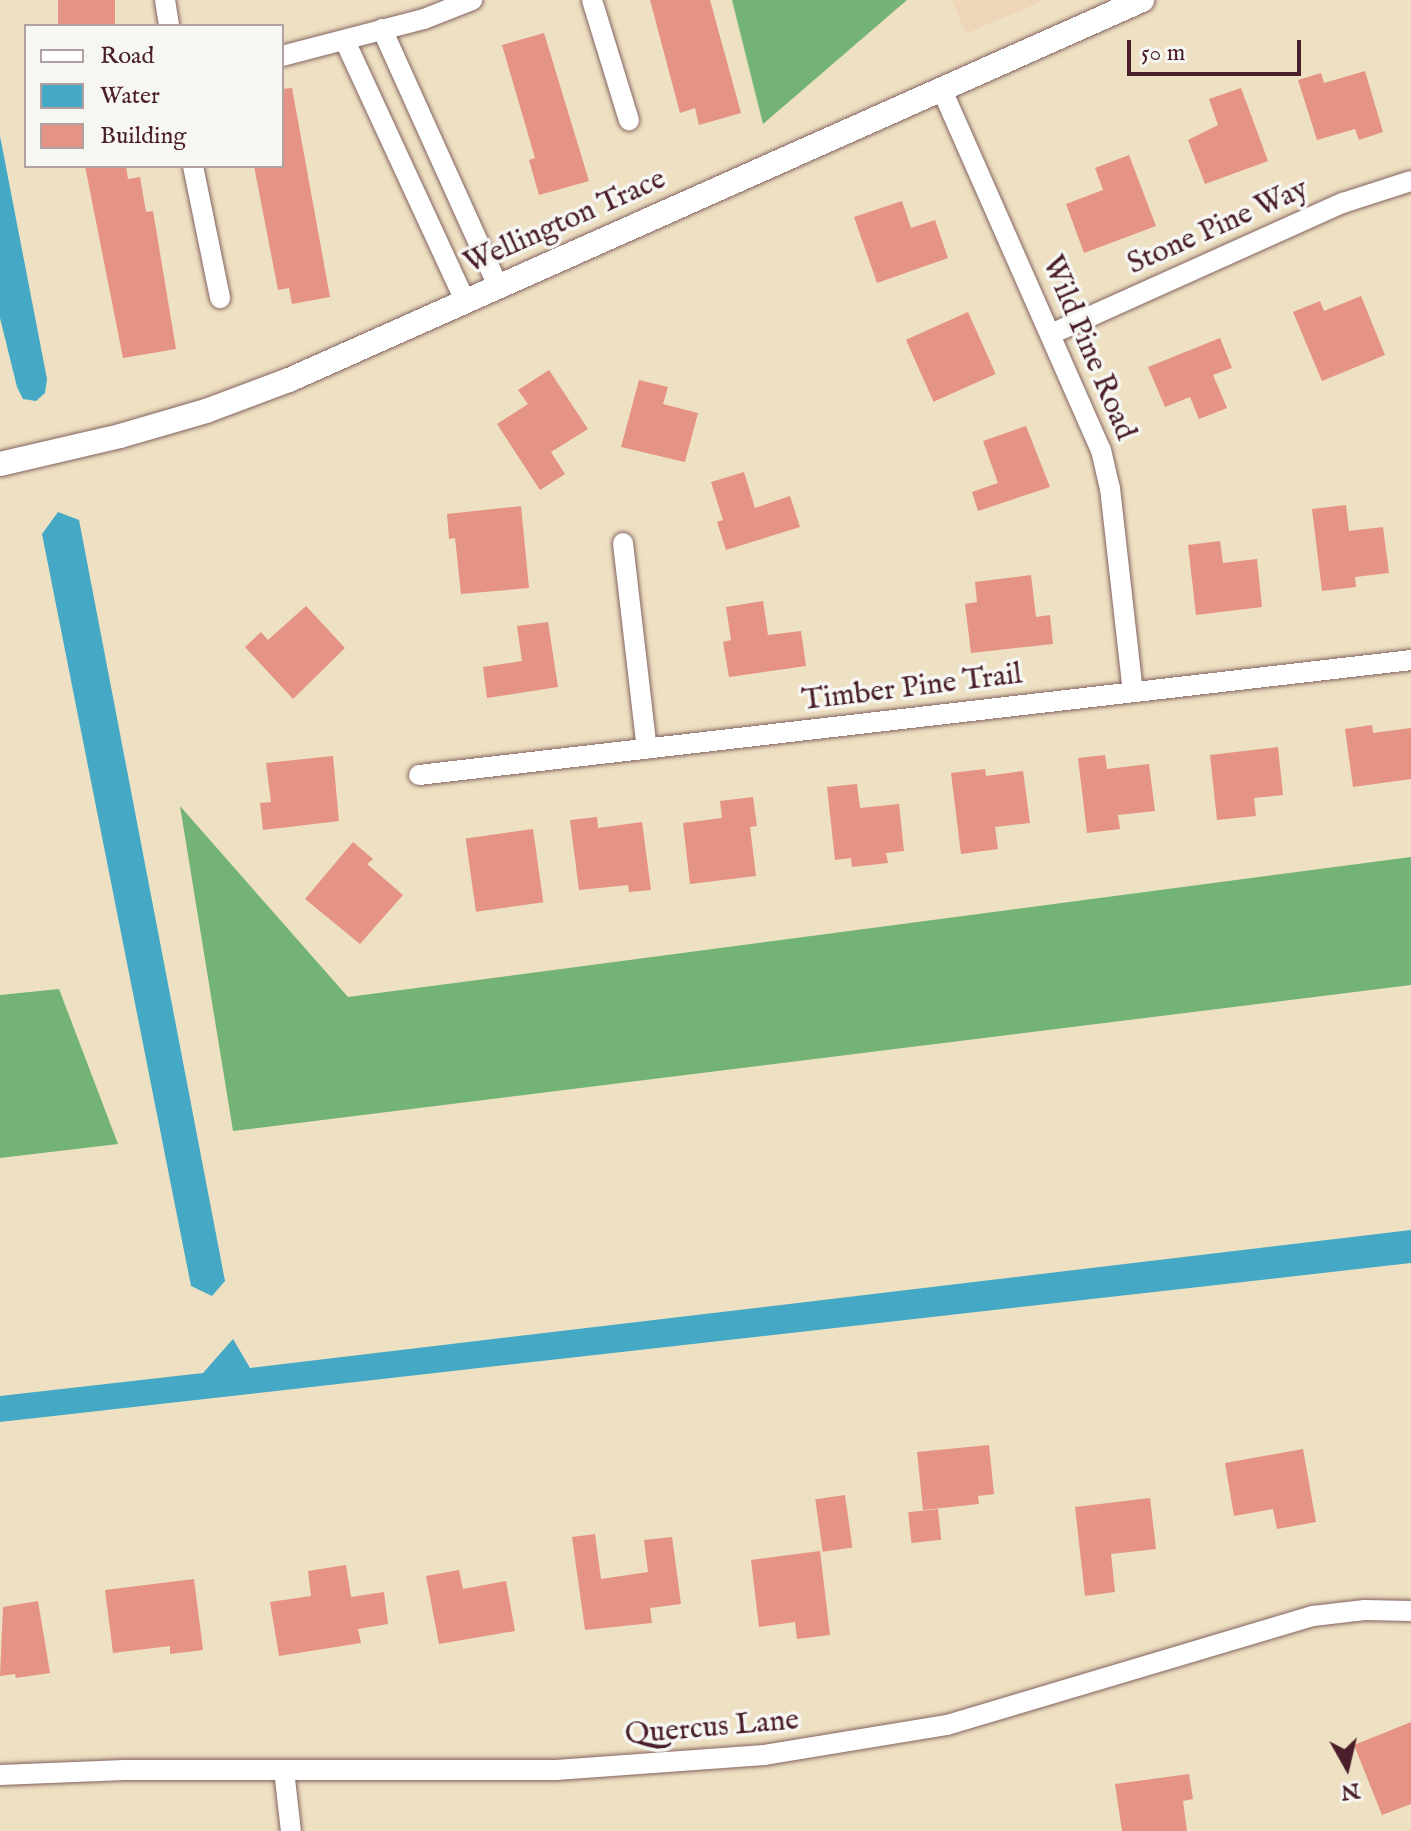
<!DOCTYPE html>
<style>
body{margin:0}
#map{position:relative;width:1411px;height:1831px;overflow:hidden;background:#eee0c2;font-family:"IM FELL English",serif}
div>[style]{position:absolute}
.built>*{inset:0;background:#efd6bb}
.forest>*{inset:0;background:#73b375}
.water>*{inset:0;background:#45a9c5}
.building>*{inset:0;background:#e49384;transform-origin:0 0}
.roads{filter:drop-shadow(0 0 2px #836360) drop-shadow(0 0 2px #836360)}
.minor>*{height:20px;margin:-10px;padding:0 10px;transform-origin:10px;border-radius:10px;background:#fff}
.tertiary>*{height:24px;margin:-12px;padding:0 12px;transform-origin:12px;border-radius:12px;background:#fff}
span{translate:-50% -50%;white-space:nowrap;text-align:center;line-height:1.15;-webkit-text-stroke:7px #f6f6f2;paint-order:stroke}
.street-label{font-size:30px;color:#4a1f2b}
.legend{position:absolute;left:24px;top:24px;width:260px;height:144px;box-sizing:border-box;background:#f6f6f2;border:2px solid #b1a0a2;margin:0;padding:10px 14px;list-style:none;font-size:24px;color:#4a1f2b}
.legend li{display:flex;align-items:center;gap:16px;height:40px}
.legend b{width:40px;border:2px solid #b1a0a2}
.north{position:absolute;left:1307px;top:1727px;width:80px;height:80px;-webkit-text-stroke:6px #f6f6f2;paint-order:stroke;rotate:172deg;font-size:22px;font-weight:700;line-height:32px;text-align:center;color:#4a1f2b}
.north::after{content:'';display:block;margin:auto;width:28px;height:36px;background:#4a1f2b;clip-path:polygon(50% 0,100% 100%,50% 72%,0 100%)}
.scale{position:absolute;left:1127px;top:40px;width:174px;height:36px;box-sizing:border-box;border:4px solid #4a1f2b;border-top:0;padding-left:10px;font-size:24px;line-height:28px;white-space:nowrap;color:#4a1f2b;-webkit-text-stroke:6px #f6f6f2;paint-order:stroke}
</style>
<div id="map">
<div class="built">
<i style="clip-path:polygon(952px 0,1045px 0,966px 34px)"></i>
</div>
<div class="forest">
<i style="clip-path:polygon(732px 0,907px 0,763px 124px)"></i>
<i style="clip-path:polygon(180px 806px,348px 997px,1411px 857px,1411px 985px,233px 1131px)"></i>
<i style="clip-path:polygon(59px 989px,118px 1144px,0 1158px,0 995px)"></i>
</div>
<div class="water">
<i style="clip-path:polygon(0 136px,47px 379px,45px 393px,36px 401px,23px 399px,17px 387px,0 318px)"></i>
<i style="clip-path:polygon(58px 512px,79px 520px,225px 1281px,212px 1296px,191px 1286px,42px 534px)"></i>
<i style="clip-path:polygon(1411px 1230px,1411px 1263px,0 1422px,0 1396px,203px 1373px,233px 1339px,250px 1368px)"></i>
</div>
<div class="building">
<i style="left:58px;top:0;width:57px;height:26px"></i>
<i style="clip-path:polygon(650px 0,710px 0,741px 113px,699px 125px,695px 108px,680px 113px)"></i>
<i style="clip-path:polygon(544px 33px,589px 181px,539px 195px,529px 160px,535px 158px,502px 45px)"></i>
<i style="clip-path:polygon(1365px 71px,1383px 132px,1359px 140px,1355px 129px,1317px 140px,1298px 80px,1321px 73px,1324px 83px)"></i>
<i style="clip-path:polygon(292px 88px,330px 297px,292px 304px,289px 288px,278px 290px,254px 166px,282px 166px,282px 89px)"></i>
<i style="clip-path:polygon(1241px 88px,1268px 161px,1205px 184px,1188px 140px,1218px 125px,1209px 99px)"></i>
<i style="clip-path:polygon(1129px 155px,1156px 226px,1084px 253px,1066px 204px,1103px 190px,1095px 168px)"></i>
<i style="clip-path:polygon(85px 166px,126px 166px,128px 179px,140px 177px,146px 212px,153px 211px,176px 349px,123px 358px)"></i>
<i style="clip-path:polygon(902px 201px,911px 228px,935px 220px,948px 258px,877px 283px,854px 217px)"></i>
<i style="clip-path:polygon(1361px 296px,1385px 355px,1322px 381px,1293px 312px,1320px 301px,1324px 311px)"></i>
<i style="left:968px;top:312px;width:68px;height:68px;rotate:66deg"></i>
<i style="clip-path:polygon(1220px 338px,1232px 368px,1213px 375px,1227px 408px,1199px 419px,1190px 397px,1165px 407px,1148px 367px)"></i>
<i style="clip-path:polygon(549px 370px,588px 429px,551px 452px,565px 474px,540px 490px,497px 424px,528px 404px,518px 390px)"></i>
<i style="clip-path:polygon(639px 380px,668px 387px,663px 404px,698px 413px,685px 462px,621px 447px)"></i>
<i style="clip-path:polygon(1026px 426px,1050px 487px,978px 511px,972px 492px,998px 483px,983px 441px)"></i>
<i style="clip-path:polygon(744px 472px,755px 508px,790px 496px,800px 527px,726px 550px,717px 522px,723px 520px,711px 482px)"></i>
<i style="clip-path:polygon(1346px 505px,1349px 531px,1383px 527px,1389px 573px,1355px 577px,1356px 587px,1322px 591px,1312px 509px)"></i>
<i style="clip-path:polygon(521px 506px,529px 588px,461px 594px,455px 538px,449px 539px,447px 514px)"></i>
<i style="clip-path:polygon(1220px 541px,1223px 563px,1257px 559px,1262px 607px,1196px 615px,1188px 545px)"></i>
<i style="clip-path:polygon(1031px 575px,1036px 617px,1050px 615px,1053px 644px,971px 653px,965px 604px,977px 602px,975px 582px)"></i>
<i style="clip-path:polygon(763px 601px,768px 635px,801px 631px,806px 666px,729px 677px,723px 642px,731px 640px,726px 607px)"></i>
<i style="clip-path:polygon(306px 606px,345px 648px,293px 699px,245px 647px,261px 632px,268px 640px)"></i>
<i style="clip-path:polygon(548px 622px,558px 687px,487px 698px,483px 667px,522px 661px,517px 626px)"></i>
<i style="clip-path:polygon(1372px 725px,1373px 733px,1411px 728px,1411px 779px,1353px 787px,1345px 729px)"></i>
<i style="clip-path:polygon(1278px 747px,1283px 795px,1254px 798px,1256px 816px,1217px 820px,1210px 755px)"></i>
<i style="clip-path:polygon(1105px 755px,1107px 769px,1149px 764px,1155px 811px,1118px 815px,1120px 829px,1087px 833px,1078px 758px)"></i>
<i style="clip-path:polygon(333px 756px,339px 821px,263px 830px,260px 803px,271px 802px,266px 763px)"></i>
<i style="clip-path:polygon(985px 769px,986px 776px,1023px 771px,1030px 823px,995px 827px,998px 849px,961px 854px,951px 773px)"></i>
<i style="clip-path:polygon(857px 784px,860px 808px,899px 804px,904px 851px,886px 853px,888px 863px,852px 867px,851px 858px,835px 860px,827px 787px)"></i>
<i style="clip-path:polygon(753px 797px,757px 826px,750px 827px,756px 876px,690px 884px,683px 823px,722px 818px,720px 801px)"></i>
<i style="clip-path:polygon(597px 817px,598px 828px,642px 822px,651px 890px,629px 892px,628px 885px,579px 890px,570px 820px)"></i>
<i style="left:533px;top:829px;width:74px;height:68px;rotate:82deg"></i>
<i style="clip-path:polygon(353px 842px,373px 859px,367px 864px,403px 895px,360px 944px,305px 899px)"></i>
<i style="clip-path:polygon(989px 1445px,994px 1494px,978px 1496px,979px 1504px,923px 1510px,917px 1452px)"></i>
<i style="clip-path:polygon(1303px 1449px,1316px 1522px,1277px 1529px,1273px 1509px,1234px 1516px,1225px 1463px)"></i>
<i style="left:845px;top:1495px;width:53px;height:30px;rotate:82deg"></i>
<i style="clip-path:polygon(1150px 1498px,1156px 1549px,1111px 1554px,1115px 1592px,1085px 1596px,1075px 1507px)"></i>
<i style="left:938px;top:1509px;width:31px;height:30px;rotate:84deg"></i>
<i style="clip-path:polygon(595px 1534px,601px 1579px,648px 1572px,644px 1540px,672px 1537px,681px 1604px,650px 1608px,652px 1623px,585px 1630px,572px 1537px)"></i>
<i style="clip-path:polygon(820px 1551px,830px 1635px,797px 1639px,795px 1622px,759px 1627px,751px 1560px)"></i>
<i style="clip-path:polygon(346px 1565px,351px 1597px,384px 1592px,388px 1624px,358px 1629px,361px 1643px,279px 1656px,270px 1602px,311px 1596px,308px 1571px)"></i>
<i style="clip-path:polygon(459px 1570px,463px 1589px,506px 1581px,515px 1631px,439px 1644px,426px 1576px)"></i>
<i style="clip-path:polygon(194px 1579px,203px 1650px,170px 1654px,170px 1646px,113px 1653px,105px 1590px)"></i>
<i style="clip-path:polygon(38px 1601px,50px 1673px,16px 1678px,15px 1674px,0 1676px,3px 1607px)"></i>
<i style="clip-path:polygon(1411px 1722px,1411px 1804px,1382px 1815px,1354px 1745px)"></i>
<i style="clip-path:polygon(1189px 1774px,1193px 1799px,1183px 1801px,1187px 1831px,1122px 1831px,1115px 1784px)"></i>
</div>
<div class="roads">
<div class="minor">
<i style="left:165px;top:0;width:26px;rotate:81deg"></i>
<i style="left:592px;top:0;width:126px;rotate:72.9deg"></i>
<i style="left:382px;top:29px;width:282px;rotate:65.7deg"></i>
<i style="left:345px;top:41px;width:286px;rotate:65.2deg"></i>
<i style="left:282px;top:56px;width:147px;rotate:-14.6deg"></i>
<i style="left:424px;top:19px;width:52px;rotate:-21.6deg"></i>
<i style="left:942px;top:90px;width:394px;rotate:66.2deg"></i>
<i style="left:1101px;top:450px;width:39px;rotate:77deg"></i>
<i style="left:1110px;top:488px;width:205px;rotate:83.6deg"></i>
<i style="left:193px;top:166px;width:135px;rotate:78.4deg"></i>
<i style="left:1051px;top:334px;width:320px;rotate:-24.2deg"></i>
<i style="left:1343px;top:203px;width:71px;rotate:-17.9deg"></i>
<i style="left:623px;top:543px;width:207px;rotate:83.4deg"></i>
<i style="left:419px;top:775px;width:999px;rotate:-6.61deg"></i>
<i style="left:284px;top:1770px;width:61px;rotate:83.5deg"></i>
<i style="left:0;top:1775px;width:124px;rotate:-2.3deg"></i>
<i style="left:124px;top:1770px;width:432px"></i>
<i style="left:556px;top:1770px;width:209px;rotate:-4.1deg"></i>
<i style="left:764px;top:1755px;width:185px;rotate:-9.3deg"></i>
<i style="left:947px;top:1725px;width:382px;rotate:-16.6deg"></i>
<i style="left:1313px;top:1616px;width:52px;rotate:-6.6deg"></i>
<i style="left:1365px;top:1610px;width:46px;rotate:1.2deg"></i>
</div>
<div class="tertiary">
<i style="left:0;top:464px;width:123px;rotate:-13.1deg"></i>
<i style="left:120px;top:436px;width:90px;rotate:-16.2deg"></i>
<i style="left:206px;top:411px;width:89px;rotate:-20.5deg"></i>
<i style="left:289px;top:380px;width:934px;rotate:-24.01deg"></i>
</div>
</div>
<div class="street-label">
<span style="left:565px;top:222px;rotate:-24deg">Wellington Trace</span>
<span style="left:1218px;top:227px;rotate:-24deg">Stone Pine Way</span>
<span style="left:1088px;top:348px;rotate:67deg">Wild Pine Road</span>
<span style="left:912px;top:688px;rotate:-7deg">Timber Pine Trail</span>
<span style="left:712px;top:1728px;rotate:-5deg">Quercus Lane</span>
</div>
<ul class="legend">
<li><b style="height:10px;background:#fff"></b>Road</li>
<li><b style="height:22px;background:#45a9c5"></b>Water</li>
<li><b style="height:22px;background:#e49384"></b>Building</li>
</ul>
<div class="north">N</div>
<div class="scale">50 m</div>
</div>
